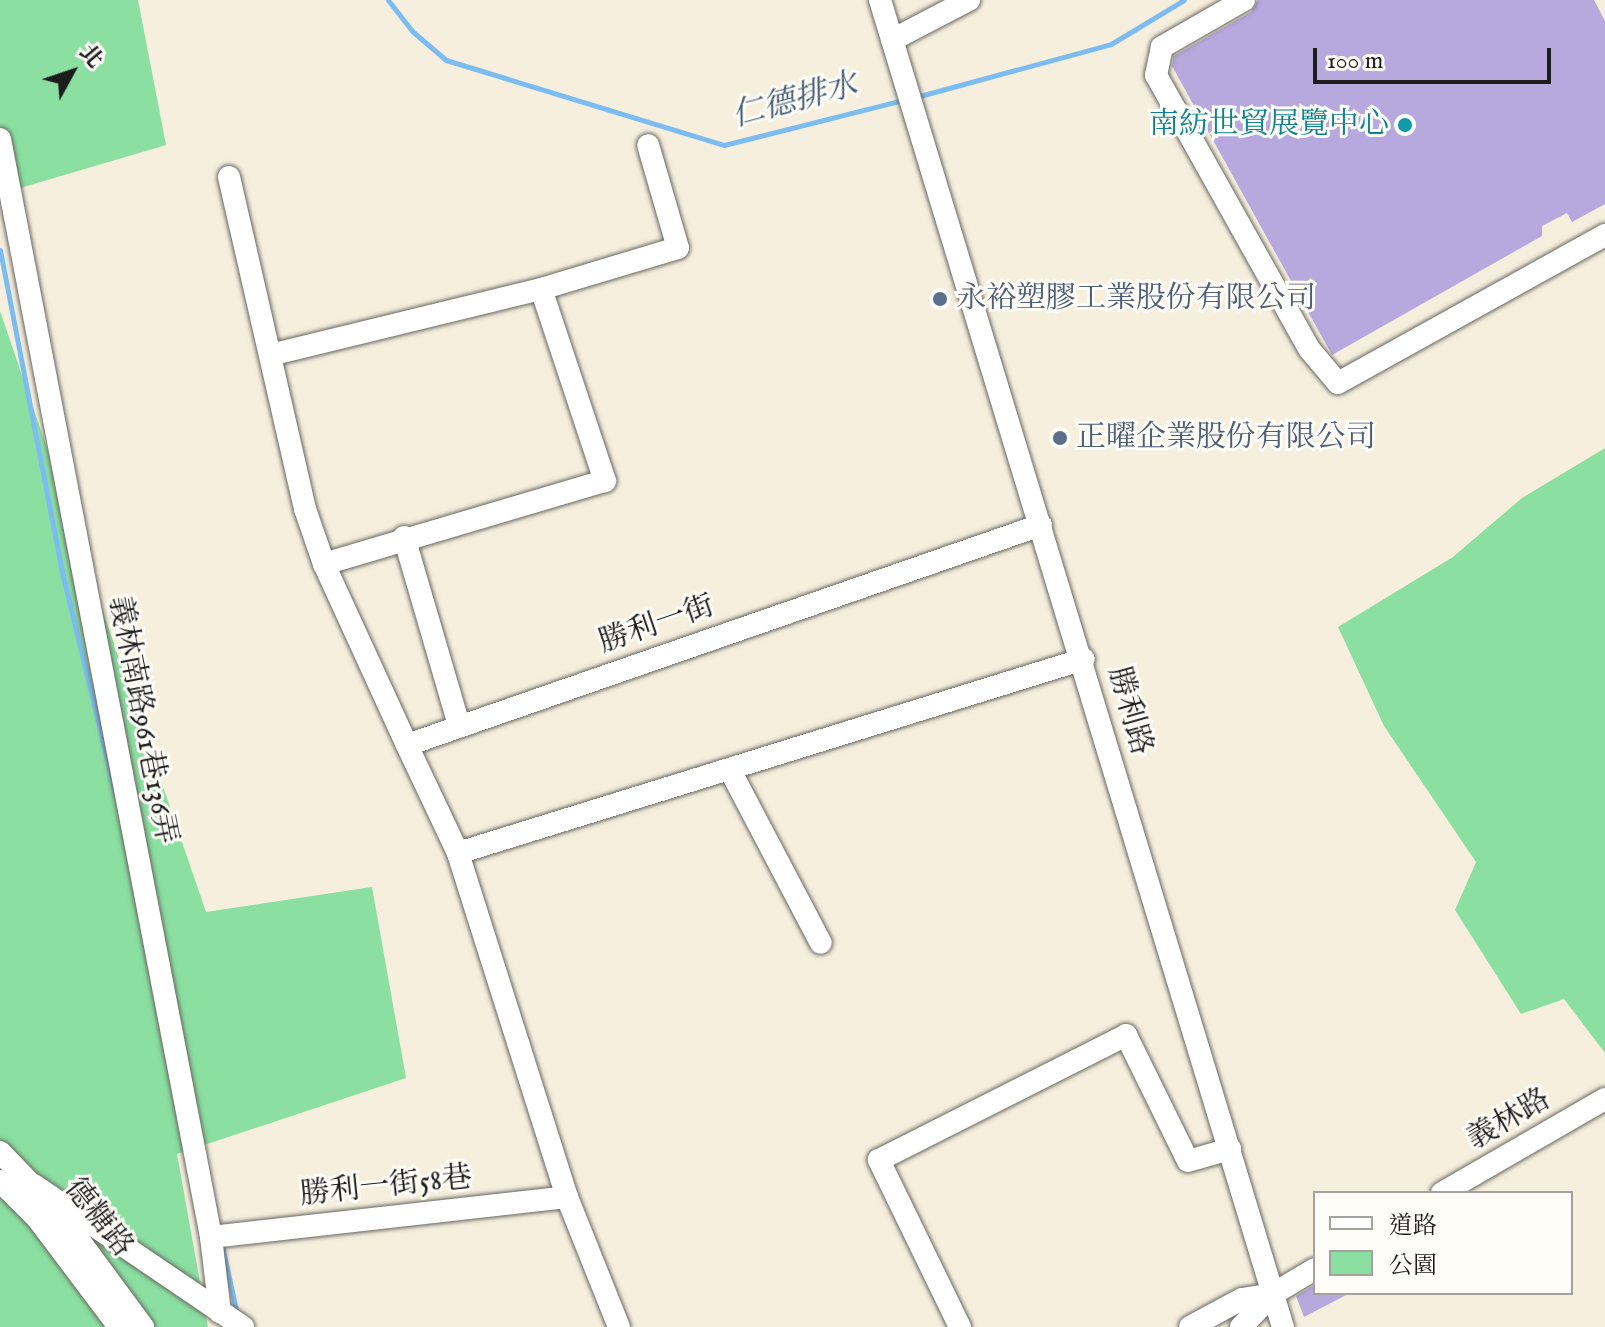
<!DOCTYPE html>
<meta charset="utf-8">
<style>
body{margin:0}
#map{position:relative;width:1605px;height:1327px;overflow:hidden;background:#f6efde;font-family:"IM FELL English","Noto Serif TC",serif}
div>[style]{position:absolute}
.green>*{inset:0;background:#8adfa1}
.stream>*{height:5px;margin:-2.5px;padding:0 2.5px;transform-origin:2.5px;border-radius:2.5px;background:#7dbcf1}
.building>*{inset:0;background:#b7a8dd}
.roads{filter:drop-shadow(0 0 2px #686660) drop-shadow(0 0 2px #686660)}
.minor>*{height:22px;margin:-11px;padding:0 11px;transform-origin:11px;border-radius:11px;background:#fff}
.dots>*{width:22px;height:22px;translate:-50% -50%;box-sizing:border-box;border:4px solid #fdfcf7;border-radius:50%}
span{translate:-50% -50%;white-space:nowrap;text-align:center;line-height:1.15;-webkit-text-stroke:6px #fdfcf7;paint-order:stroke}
.culture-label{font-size:30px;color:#0d838f}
.right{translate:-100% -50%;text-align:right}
.service-label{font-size:30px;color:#4e5e75}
.left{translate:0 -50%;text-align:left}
.street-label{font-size:30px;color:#1c1c1c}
.water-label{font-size:32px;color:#435c71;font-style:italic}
.legend{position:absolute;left:1313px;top:1191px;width:260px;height:104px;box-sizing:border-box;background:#fdfcf7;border:2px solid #a3a29f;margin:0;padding:10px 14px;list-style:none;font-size:24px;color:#1c1c1c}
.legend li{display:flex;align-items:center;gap:16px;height:40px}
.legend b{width:40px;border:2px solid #a3a29f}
.north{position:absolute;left:32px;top:32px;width:80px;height:80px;-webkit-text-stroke:6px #fdfcf7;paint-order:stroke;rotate:50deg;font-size:22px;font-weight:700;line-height:32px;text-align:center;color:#1c1c1c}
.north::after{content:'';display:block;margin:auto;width:28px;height:36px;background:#1c1c1c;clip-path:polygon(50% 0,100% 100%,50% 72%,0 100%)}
.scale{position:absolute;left:1313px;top:48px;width:238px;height:36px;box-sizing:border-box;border:4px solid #1c1c1c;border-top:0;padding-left:10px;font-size:24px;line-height:28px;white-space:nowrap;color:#1c1c1c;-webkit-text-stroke:6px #fdfcf7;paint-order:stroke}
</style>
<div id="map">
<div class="green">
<i style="clip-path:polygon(0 0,138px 0,166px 145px,0 194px)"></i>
<i style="clip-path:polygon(0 311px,206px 912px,372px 887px,406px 1078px,177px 1154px,208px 1327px,0 1327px)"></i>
<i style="clip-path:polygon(1605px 448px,1605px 1053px,1564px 999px,1521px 1014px,1455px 910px,1476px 862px,1384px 726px,1338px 627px,1453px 557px,1522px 498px)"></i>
</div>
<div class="stream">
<i style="left:388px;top:0;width:39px;rotate:52deg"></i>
<i style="left:412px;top:31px;width:45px;rotate:40.5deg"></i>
<i style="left:446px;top:60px;width:291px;rotate:17deg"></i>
<i style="left:724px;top:145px;width:185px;rotate:-14.1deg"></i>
<i style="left:916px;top:97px;width:202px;rotate:-15.2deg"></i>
<i style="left:1111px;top:44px;width:85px;rotate:-31.1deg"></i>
<i style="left:0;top:250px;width:332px;rotate:79.1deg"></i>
<i style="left:63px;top:576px;width:223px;rotate:76.5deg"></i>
<i style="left:222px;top:1246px;width:70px;rotate:77.6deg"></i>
</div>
<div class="building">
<i style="clip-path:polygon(1258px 0,1594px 0,1605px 21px,1605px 204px,1572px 222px,1567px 213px,1542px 226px,1542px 236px,1332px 355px,1172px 66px,1174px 56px,1251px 12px)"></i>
<i style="clip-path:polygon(1315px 1285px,1315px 1293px,1350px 1293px,1304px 1317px,1296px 1296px)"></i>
</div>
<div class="roads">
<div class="minor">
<i style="left:880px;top:0;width:1387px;rotate:73.11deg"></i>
<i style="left:1244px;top:0;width:95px;rotate:150.2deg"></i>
<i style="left:1162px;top:47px;width:29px;rotate:102deg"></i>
<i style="left:1156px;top:75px;width:315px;rotate:60.8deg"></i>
<i style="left:1310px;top:350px;width:43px;rotate:49.7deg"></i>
<i style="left:1338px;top:383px;width:305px;rotate:-29deg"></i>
<i style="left:892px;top:40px;width:87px;rotate:-27.5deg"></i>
<i style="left:0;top:139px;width:1118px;rotate:79.12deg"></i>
<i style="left:211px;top:1237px;width:76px;rotate:83.2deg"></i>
<i style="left:229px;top:177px;width:341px;rotate:77.1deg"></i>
<i style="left:305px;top:509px;width:58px;rotate:70.9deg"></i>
<i style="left:324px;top:564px;width:199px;rotate:65.4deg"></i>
<i style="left:270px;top:355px;width:279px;rotate:-13.7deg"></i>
<i style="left:541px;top:289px;width:143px;rotate:-16.7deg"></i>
<i style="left:678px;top:248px;width:107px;rotate:-106.2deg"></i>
<i style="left:404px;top:537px;width:196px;rotate:73.7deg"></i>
<i style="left:324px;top:564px;width:293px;rotate:-16.5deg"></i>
<i style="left:605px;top:481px;width:202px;rotate:-108.4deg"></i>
<i style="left:730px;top:770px;width:195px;rotate:62.3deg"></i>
<i style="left:458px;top:853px;width:655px;rotate:-17.22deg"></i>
<i style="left:0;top:1152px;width:85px;rotate:46deg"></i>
<i style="left:59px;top:1213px;width:142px;rotate:53.6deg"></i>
<i style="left:0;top:1181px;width:52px;rotate:45deg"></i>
<i style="left:37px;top:1218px;width:136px;rotate:53deg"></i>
<i style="left:34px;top:1185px;width:253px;rotate:34.2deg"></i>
<i style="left:1442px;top:1193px;width:188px;rotate:-30deg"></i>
<i style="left:211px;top:1237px;width:358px;rotate:-6.4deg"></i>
<i style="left:619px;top:1327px;width:140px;rotate:-111.8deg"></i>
<i style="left:567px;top:1197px;width:361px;rotate:-107.6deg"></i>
<i style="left:458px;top:853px;width:119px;rotate:-115.3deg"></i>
<i style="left:407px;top:745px;width:671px;rotate:-19.14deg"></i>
<i style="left:960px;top:1327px;width:186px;rotate:-115.9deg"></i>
<i style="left:879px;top:1160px;width:277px;rotate:-26.8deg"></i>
<i style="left:1126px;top:1035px;width:140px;rotate:63.8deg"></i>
<i style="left:1188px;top:1161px;width:44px;rotate:-15.9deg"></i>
<i style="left:1190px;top:1327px;width:59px;rotate:-28.3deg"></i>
<i style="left:1242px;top:1299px;width:31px;rotate:-9deg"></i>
<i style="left:1241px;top:1327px;width:46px;rotate:-45.9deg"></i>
<i style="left:1273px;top:1294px;width:49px;rotate:-30.8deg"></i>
</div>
</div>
<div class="dots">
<i style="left:1405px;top:125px;background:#0f9aa8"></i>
<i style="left:940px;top:299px;background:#5c6f8a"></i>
<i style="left:1060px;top:438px;background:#5c6f8a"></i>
</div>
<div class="culture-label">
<span class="right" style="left:1389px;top:125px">南紡世貿展覽中心</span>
</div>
<div class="service-label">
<span class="left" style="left:956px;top:299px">永裕塑膠工業股份有限公司</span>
<span class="left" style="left:1076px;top:438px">正曜企業股份有限公司</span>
</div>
<div class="street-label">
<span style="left:657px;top:625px;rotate:-19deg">勝利一街</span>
<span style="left:1129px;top:711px;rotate:74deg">勝利路</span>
<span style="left:142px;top:720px;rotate:79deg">義林南路961巷136弄</span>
<span style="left:1509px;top:1120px;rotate:-30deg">義林路</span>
<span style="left:386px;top:1187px;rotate:-6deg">勝利一街58巷</span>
<span style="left:98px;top:1218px;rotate:52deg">德糖路</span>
</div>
<div class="water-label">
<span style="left:795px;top:102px;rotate:-15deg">仁德排水</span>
</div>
<ul class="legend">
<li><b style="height:10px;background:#fff"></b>道路</li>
<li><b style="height:22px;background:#8adfa1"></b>公園</li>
</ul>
<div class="north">北</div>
<div class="scale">100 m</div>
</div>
